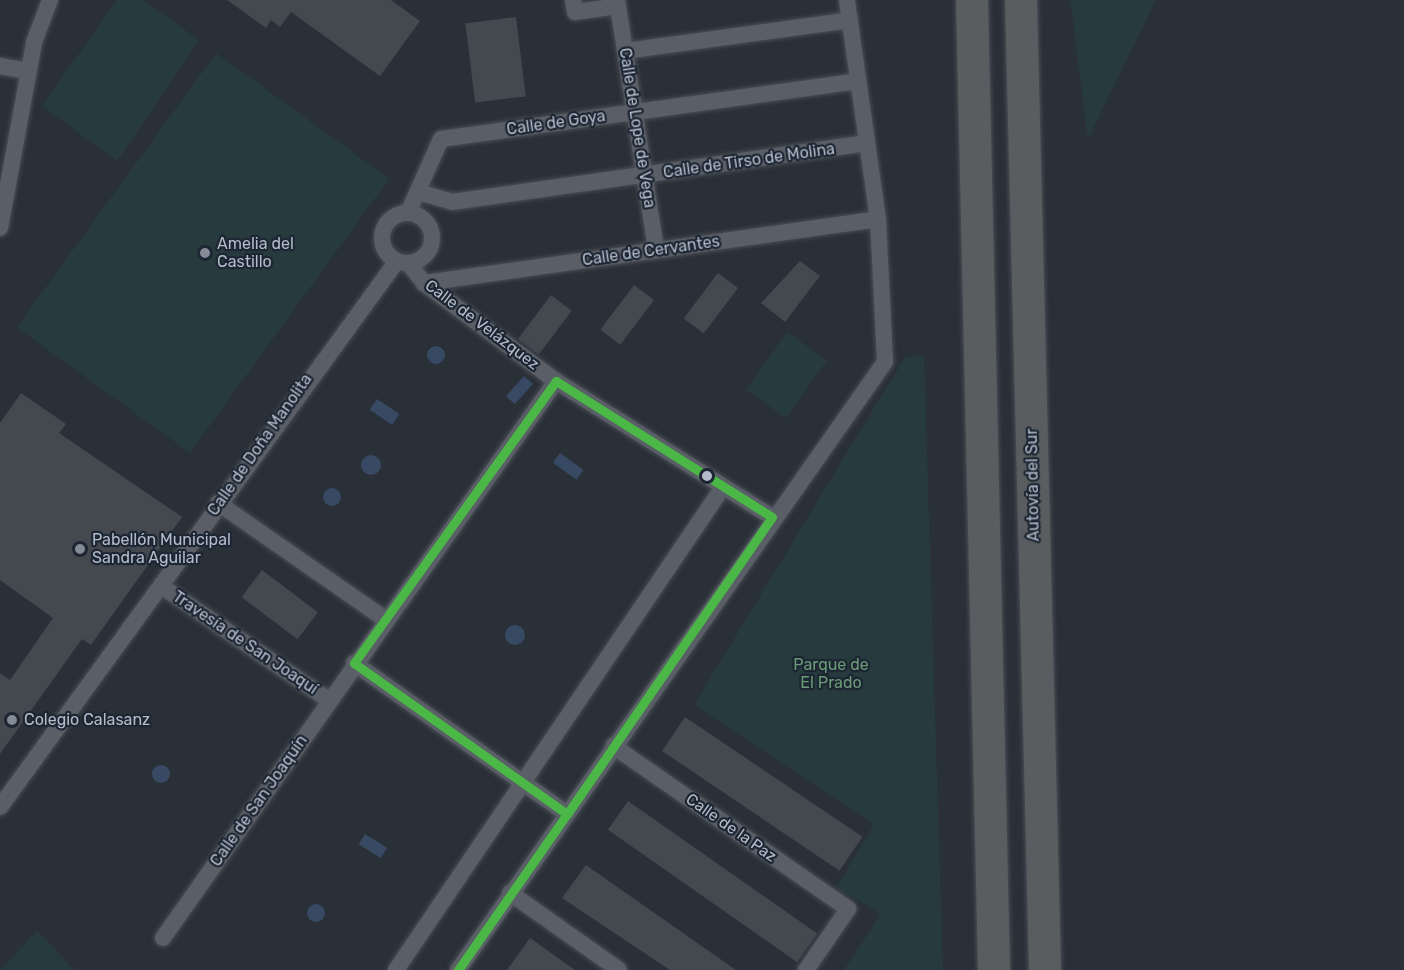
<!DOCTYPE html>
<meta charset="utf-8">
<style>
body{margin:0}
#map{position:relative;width:1404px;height:970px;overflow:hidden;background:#2a3038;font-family:Rubik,sans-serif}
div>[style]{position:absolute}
.green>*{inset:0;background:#273a3e;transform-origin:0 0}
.water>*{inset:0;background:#384963;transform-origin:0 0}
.round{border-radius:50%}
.building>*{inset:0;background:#444950;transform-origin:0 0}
.roads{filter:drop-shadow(0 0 2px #484c53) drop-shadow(0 0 2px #484c53)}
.street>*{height:16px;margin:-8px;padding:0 8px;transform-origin:8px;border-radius:8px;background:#5a5e66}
.street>.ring{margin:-8px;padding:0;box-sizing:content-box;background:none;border:16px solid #5a5e66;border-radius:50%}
.highway>*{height:32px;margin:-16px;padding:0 16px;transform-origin:16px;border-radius:16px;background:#5a5d60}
.bus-1>*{height:9px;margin:-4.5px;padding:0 4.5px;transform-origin:4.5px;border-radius:4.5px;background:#4ab747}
.dots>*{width:16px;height:16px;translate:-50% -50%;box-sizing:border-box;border:3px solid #1d2633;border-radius:50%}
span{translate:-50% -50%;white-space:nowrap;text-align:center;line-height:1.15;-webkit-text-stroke:4.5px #1d2633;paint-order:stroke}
.street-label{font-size:16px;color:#b4bcc9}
.poi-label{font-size:16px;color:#b4bcc9}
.left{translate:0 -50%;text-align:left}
.park-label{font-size:16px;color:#6b9a76}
</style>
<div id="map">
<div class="green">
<i style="clip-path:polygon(117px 0,143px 0,199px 40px,117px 161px,42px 106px)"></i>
<i style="clip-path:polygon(1071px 0,1156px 0,1088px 139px,1071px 5px)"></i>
<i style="left:216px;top:53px;width:214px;height:339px;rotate:36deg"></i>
<i style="left:787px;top:332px;width:49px;height:71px;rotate:35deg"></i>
<i style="clip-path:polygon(924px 356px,943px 970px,844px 970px,881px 914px,836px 888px,874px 824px,694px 705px,905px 357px)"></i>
<i style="clip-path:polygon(37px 931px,75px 970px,0 970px)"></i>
</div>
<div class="water">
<i class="round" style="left:427px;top:346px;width:18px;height:18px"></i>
<i style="left:524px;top:376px;width:12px;height:27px;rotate:42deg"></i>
<i style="left:377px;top:399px;width:27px;height:13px;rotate:34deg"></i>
<i style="left:560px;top:453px;width:29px;height:12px;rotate:36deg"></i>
<i class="round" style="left:361px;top:455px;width:20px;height:20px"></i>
<i class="round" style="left:323px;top:488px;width:18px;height:18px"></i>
<i class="round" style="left:505px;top:625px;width:20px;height:20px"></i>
<i class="round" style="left:152px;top:765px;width:18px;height:18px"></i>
<i style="left:365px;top:834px;width:26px;height:12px;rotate:32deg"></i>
<i class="round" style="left:307px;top:904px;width:18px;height:18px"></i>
</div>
<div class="building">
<i style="clip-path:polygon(227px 0,391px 0,420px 21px,380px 76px,291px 12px,280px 27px,271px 20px,266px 28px)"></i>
<i style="left:516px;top:17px;width:80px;height:51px;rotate:83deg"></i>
<i style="clip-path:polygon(800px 261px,820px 276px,785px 322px,761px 303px)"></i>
<i style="left:718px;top:273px;width:25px;height:57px;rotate:37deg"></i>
<i style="left:634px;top:285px;width:25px;height:56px;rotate:37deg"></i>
<i style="left:551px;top:295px;width:26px;height:55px;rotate:37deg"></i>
<i style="clip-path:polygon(21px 393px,66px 424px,59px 433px,182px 517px,91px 645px,82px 639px,0 754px,0 673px,10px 680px,53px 618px,0 580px,0 423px)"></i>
<i style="left:262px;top:570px;width:70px;height:34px;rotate:37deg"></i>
<i style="left:685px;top:717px;width:214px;height:41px;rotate:34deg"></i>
<i style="left:628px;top:801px;width:231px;height:35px;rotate:35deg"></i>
<i style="clip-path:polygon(586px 865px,736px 970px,670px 970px,562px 898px)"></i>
<i style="clip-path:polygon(530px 938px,575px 970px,507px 970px)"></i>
</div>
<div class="roads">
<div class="street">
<i style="left:573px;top:0;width:12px;rotate:81deg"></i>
<i style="left:575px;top:12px;width:43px;rotate:-7.9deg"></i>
<i style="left:617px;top:0;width:253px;rotate:81.1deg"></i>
<i style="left:625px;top:51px;width:227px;rotate:-7.8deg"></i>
<i style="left:0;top:66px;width:29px;rotate:10deg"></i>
<i style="left:418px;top:192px;width:35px;rotate:16deg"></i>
<i style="left:452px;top:202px;width:419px;rotate:-8.1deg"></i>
<i style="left:408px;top:213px;width:81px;rotate:-66deg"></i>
<i style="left:441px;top:139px;width:421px;rotate:-7.9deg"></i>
<i class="ring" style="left:382px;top:213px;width:34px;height:34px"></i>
<i style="left:0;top:228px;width:189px;rotate:-79.6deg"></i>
<i style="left:34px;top:42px;width:45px;rotate:-69.1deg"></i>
<i style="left:408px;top:263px;width:26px;rotate:51deg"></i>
<i style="left:424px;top:283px;width:164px;rotate:36.6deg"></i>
<i style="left:556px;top:381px;width:255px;rotate:32.2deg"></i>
<i style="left:424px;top:283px;width:458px;rotate:-8deg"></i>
<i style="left:218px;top:503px;width:203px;rotate:34.8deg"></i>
<i style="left:161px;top:586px;width:203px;rotate:34.2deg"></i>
<i style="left:354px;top:663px;width:261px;rotate:35.3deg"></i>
<i style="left:613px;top:746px;width:286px;rotate:34.7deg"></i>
<i style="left:848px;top:909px;width:74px;rotate:124.5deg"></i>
<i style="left:0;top:807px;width:675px;rotate:-53.98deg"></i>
<i style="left:510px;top:893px;width:133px;rotate:35.2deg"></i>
<i style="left:163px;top:938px;width:682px;rotate:-54.79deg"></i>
<i style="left:396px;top:970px;width:583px;rotate:-55.9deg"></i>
<i style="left:458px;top:970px;width:743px;rotate:-54.92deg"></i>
<i style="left:885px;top:362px;width:143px;rotate:-92.8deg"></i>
<i style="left:878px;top:219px;width:221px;rotate:-98.1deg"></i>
</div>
<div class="highway">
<i style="left:972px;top:0;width:970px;rotate:88.7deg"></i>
<i style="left:1021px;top:0;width:970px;rotate:88.58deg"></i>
</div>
</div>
<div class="bus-1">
<i style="left:556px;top:381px;width:255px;rotate:32.2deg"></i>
<i style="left:772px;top:517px;width:361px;rotate:124.6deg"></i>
<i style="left:567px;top:814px;width:261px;rotate:-144.7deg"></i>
<i style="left:354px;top:663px;width:347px;rotate:-54.4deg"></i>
<i style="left:458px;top:970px;width:190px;rotate:-55.1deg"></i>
</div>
<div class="dots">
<i style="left:205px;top:253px;background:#848b96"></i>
<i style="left:707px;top:476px;background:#b4bcc9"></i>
<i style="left:80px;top:549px;background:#848b96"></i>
<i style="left:12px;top:720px;background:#848b96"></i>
</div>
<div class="street-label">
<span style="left:556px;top:123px;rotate:-8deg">Calle de Goya</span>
<span style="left:637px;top:128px;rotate:81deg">Calle de Lope de Vega</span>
<span style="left:749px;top:161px;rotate:-8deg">Calle de Tirso de Molina</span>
<span style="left:651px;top:251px;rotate:-8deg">Calle de Cervantes</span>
<span style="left:482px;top:325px;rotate:37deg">Calle de Velázquez</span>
<span style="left:260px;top:445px;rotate:-55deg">Calle de Doña Manolita</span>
<span style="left:1033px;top:485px;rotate:-91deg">Autovía del Sur</span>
<span style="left:245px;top:643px;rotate:34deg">Travesía de San Joaquí</span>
<span style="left:259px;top:801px;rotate:-55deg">Calle de San Joaquín</span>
<span style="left:731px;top:828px;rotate:35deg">Calle de la Paz</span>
</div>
<div class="poi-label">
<span class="left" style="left:217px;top:253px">Amelia del<br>Castillo</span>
<span class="left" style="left:92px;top:549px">Pabellón Municipal<br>Sandra Aguilar</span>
<span class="left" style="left:24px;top:720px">Colegio Calasanz</span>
</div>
<div class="park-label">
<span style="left:831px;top:674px">Parque de<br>El Prado</span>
</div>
</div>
